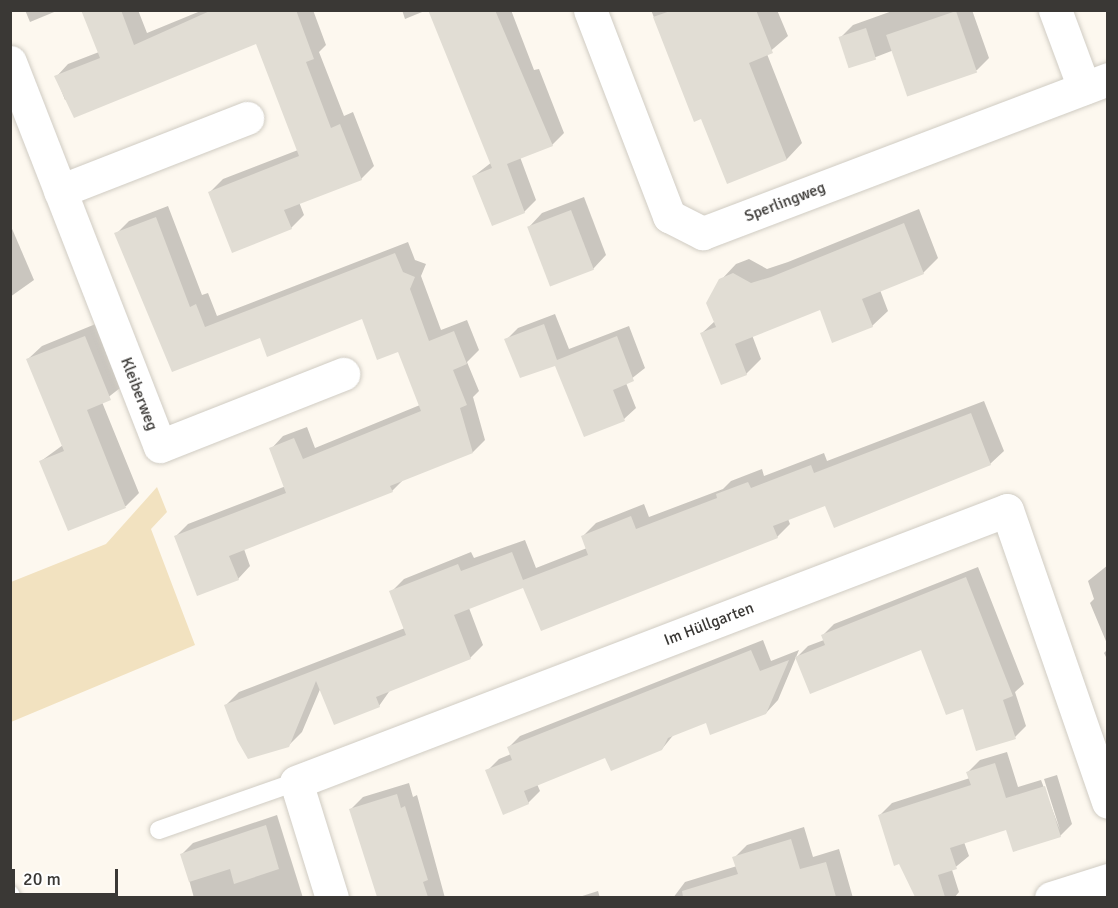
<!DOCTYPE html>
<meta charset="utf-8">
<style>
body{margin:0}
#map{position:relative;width:1118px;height:908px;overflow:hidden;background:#fdf8ef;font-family:Signika,sans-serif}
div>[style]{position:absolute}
.green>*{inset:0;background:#f2e2c0}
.shadow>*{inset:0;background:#0003}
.building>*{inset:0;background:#e1ddd4;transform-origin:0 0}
.roads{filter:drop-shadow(0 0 2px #d0ccc3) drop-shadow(0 0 2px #d0ccc3)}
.lane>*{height:18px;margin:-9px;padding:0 9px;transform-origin:9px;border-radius:9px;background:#fff}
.street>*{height:33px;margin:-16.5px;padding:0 16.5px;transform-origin:16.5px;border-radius:16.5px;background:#fff}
span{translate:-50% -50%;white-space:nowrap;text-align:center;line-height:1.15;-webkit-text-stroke:4.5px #fff;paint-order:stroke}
.street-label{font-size:16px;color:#3a3835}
.frame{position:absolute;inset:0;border:12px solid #3a3835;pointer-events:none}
.scale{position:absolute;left:12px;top:869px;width:106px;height:27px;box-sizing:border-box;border:3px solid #3a3835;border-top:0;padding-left:8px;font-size:18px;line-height:21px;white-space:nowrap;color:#3a3835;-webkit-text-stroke:4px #fff;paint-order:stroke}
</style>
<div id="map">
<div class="green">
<i style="clip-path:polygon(157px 487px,167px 512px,151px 529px,195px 645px,11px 722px,11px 582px,106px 544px)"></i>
</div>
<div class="shadow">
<i style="clip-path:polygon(25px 10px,59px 10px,30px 22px)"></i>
<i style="clip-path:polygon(83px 10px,138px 10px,147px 33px,203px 10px,313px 10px,326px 45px,319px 52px,344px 116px,353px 112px,374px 166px,361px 179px,299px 202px,304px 215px,291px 228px,210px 192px,223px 179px,298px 150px,257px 43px,65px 100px,56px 77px,68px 64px,99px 52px)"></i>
<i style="clip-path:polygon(402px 10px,427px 10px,405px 19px)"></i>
<i style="clip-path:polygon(430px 10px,511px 10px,534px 70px,539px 69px,564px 133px,552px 145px,520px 157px,536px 200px,524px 212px,474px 176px,492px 162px)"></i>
<i style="clip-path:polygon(651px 10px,777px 10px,788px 36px,767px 54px,802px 143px,787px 159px,728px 182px,702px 117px,695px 120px)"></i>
<i style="clip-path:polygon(895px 10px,972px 10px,989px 58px,977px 70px,911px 94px,894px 50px,850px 67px,840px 38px,853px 25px)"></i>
<i style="clip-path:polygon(584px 197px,606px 255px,593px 269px,529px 227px,542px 213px)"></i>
<i style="clip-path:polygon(168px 206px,202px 295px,208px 293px,217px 316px,408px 242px,415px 260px,426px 264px,421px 276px,441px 330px,467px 320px,479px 350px,467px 362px,479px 391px,473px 397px,485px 440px,473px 452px,404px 479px,392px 491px,244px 549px,250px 566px,238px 579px,176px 536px,188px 524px,286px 486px,271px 449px,283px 436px,307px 427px,315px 448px,420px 405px,399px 350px,363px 317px,261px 336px,173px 370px,116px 234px,129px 221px)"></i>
<i style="clip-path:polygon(919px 209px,938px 258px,923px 273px,880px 290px,888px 311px,872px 326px,820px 308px,752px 335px,761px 359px,746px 374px,702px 333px,715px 321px,721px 280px,736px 264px,749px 259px,767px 269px,788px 262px)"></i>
<i style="clip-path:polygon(10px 224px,34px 280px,10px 297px)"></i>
<i style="clip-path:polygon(555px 314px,569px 349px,629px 326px,645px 368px,626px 383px,636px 408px,624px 419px,556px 364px,506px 340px,518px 328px)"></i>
<i style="clip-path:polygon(98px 323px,124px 385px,102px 402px,139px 493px,126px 506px,69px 529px,41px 461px,63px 445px,28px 359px,42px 346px)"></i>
<i style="clip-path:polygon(984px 401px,1004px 451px,990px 464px,826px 504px,788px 519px,790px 524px,777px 537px,524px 586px,469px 608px,483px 645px,470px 658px,391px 689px,379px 706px,321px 687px,302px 732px,288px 746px,226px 705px,239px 692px,405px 628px,391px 592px,404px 579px,471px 552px,474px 558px,525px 540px,536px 568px,587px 548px,583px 536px,596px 523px,644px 504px,649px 517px,723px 489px,731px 481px,762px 469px,764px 476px,824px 453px,827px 461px)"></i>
<i style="clip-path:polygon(1108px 565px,1108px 646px,1090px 603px,1094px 599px,1088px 581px)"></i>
<i style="clip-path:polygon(978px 567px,1024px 684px,1015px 692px,1026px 726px,1015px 737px,964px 707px,922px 648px,797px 657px,808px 646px,824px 640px,823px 635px,834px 624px)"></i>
<i style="clip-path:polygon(763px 640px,771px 661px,799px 650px,778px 700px,766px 713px,707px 721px,675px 733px,662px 749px,606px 756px,537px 784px,540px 791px,528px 803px,487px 771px,499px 759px,511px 754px,509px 747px,520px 736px)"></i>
<i style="clip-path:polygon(1108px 649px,1108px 661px,1104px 653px)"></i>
<i style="clip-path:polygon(1007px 752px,1018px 787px,1041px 780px,1060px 830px,1044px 779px,1057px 775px,1072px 824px,1060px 836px,1007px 829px,964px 842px,969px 856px,952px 870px,959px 892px,954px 898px,917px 898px,880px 815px,892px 803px,970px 778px,968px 772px,980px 760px)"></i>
<i style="clip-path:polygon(409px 783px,413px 797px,417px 795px,445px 898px,379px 898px,351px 809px,363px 797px)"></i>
<i style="clip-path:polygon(277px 815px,303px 898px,194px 898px,182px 854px,193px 843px)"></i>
<i style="clip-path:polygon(804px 827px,813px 857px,839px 849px,853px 898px,673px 898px,685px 882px,737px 866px,734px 858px,747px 845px)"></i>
<i style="clip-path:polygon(598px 891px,600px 898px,576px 898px)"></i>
</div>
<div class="building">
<i style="clip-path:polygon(81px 10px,121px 10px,134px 45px,212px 10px,296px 10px,314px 59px,306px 62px,331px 128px,340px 124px,362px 180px,284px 210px,292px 229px,232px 253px,208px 192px,299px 156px,256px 44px,74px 118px,54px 76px,100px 58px)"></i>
<i style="clip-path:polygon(428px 10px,495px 10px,553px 146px,507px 164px,525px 213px,492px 226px,472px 176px,492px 168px)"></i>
<i style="clip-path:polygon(673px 10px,756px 10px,773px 53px,749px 63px,787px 160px,727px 184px,701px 119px,694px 122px,653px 17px)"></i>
<i style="left:956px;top:11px;width:65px;height:74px;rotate:71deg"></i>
<i style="left:866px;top:28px;width:33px;height:29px;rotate:72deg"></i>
<i style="left:571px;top:210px;width:64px;height:47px;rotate:69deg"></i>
<i style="clip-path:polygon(156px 217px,190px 307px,196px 304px,205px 327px,395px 253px,403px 272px,415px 277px,410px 289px,429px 341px,454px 331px,467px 364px,453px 370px,467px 405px,460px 408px,473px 453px,390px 486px,393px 492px,229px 556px,239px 580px,197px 596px,174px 536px,286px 493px,269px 448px,294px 438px,303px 459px,421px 411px,398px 352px,377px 360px,362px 319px,267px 357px,260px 338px,172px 372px,114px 233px)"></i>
<i style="clip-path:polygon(904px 223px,924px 274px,862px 299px,873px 327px,832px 343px,820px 310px,735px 344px,747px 375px,721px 385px,700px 333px,716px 327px,706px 303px,719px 279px,733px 273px,751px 283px,771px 277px)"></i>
<i style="clip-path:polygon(544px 324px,557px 360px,617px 336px,634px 381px,613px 390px,625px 421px,584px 437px,555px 366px,520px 378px,504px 339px)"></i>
<i style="clip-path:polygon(85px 336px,111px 400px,87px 410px,126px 508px,68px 531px,39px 461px,64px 451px,26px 359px)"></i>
<i style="clip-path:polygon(971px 413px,991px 465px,834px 528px,825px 506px,773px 526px,778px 538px,541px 631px,523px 588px,454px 615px,471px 659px,376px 697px,380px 707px,334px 725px,316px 681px,289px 747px,248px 759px,237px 740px,224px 705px,406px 635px,389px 591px,458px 564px,461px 571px,512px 552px,523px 580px,588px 555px,581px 536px,631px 516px,636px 529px,717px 498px,716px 494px,748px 482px,751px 488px,811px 465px,814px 473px)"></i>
<i style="clip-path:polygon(966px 577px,1013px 696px,1003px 700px,1016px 739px,976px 751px,963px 709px,946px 715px,921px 650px,810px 694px,795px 657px,825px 645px,821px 635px)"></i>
<i style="clip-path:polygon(751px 650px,760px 671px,789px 660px,766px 714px,710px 735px,706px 723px,668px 738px,662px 750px,611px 771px,605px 758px,524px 791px,529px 804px,503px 815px,485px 770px,512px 760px,507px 747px)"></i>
<i style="clip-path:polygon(995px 763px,1006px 798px,1045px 786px,1061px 837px,1013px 852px,1006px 830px,950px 848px,957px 869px,938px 875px,945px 897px,915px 897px,899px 864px,894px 866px,878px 815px,971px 785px,966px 772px)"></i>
<i style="clip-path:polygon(397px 794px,401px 808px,405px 806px,428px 880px,423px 882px,428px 897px,377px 897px,349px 809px)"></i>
<i style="clip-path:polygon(266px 825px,279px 869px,234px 884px,230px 869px,189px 882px,180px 854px)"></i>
<i style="clip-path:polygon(791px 839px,800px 869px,826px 862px,836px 897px,683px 897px,682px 891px,738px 874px,732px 857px)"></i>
</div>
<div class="roads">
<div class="lane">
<i style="left:159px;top:830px;width:145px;rotate:-19.3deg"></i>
<i style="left:10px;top:894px;width:4px;rotate:63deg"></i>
</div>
<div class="street">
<i style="left:590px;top:10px;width:221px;rotate:69deg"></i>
<i style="left:669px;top:216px;width:38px;rotate:27deg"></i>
<i style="left:703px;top:233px;width:433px;rotate:-20.8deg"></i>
<i style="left:1055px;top:10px;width:83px;rotate:69.6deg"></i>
<i style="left:10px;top:62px;width:412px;rotate:68.7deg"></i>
<i style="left:160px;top:446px;width:197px;rotate:-21.5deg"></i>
<i style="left:60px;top:191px;width:201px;rotate:-21.3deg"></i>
<i style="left:332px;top:898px;width:121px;rotate:-107.2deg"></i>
<i style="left:296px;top:782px;width:761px;rotate:-20.93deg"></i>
<i style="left:1007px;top:510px;width:309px;rotate:70.9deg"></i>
<i style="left:1051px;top:898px;width:60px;rotate:-17.5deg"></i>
</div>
</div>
<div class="street-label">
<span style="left:785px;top:202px;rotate:-21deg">Sperlingweg</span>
<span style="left:139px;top:394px;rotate:69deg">Kleiberweg</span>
<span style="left:709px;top:624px;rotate:-21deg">Im Hüllgarten</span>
</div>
<div class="frame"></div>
<div class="scale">20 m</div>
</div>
